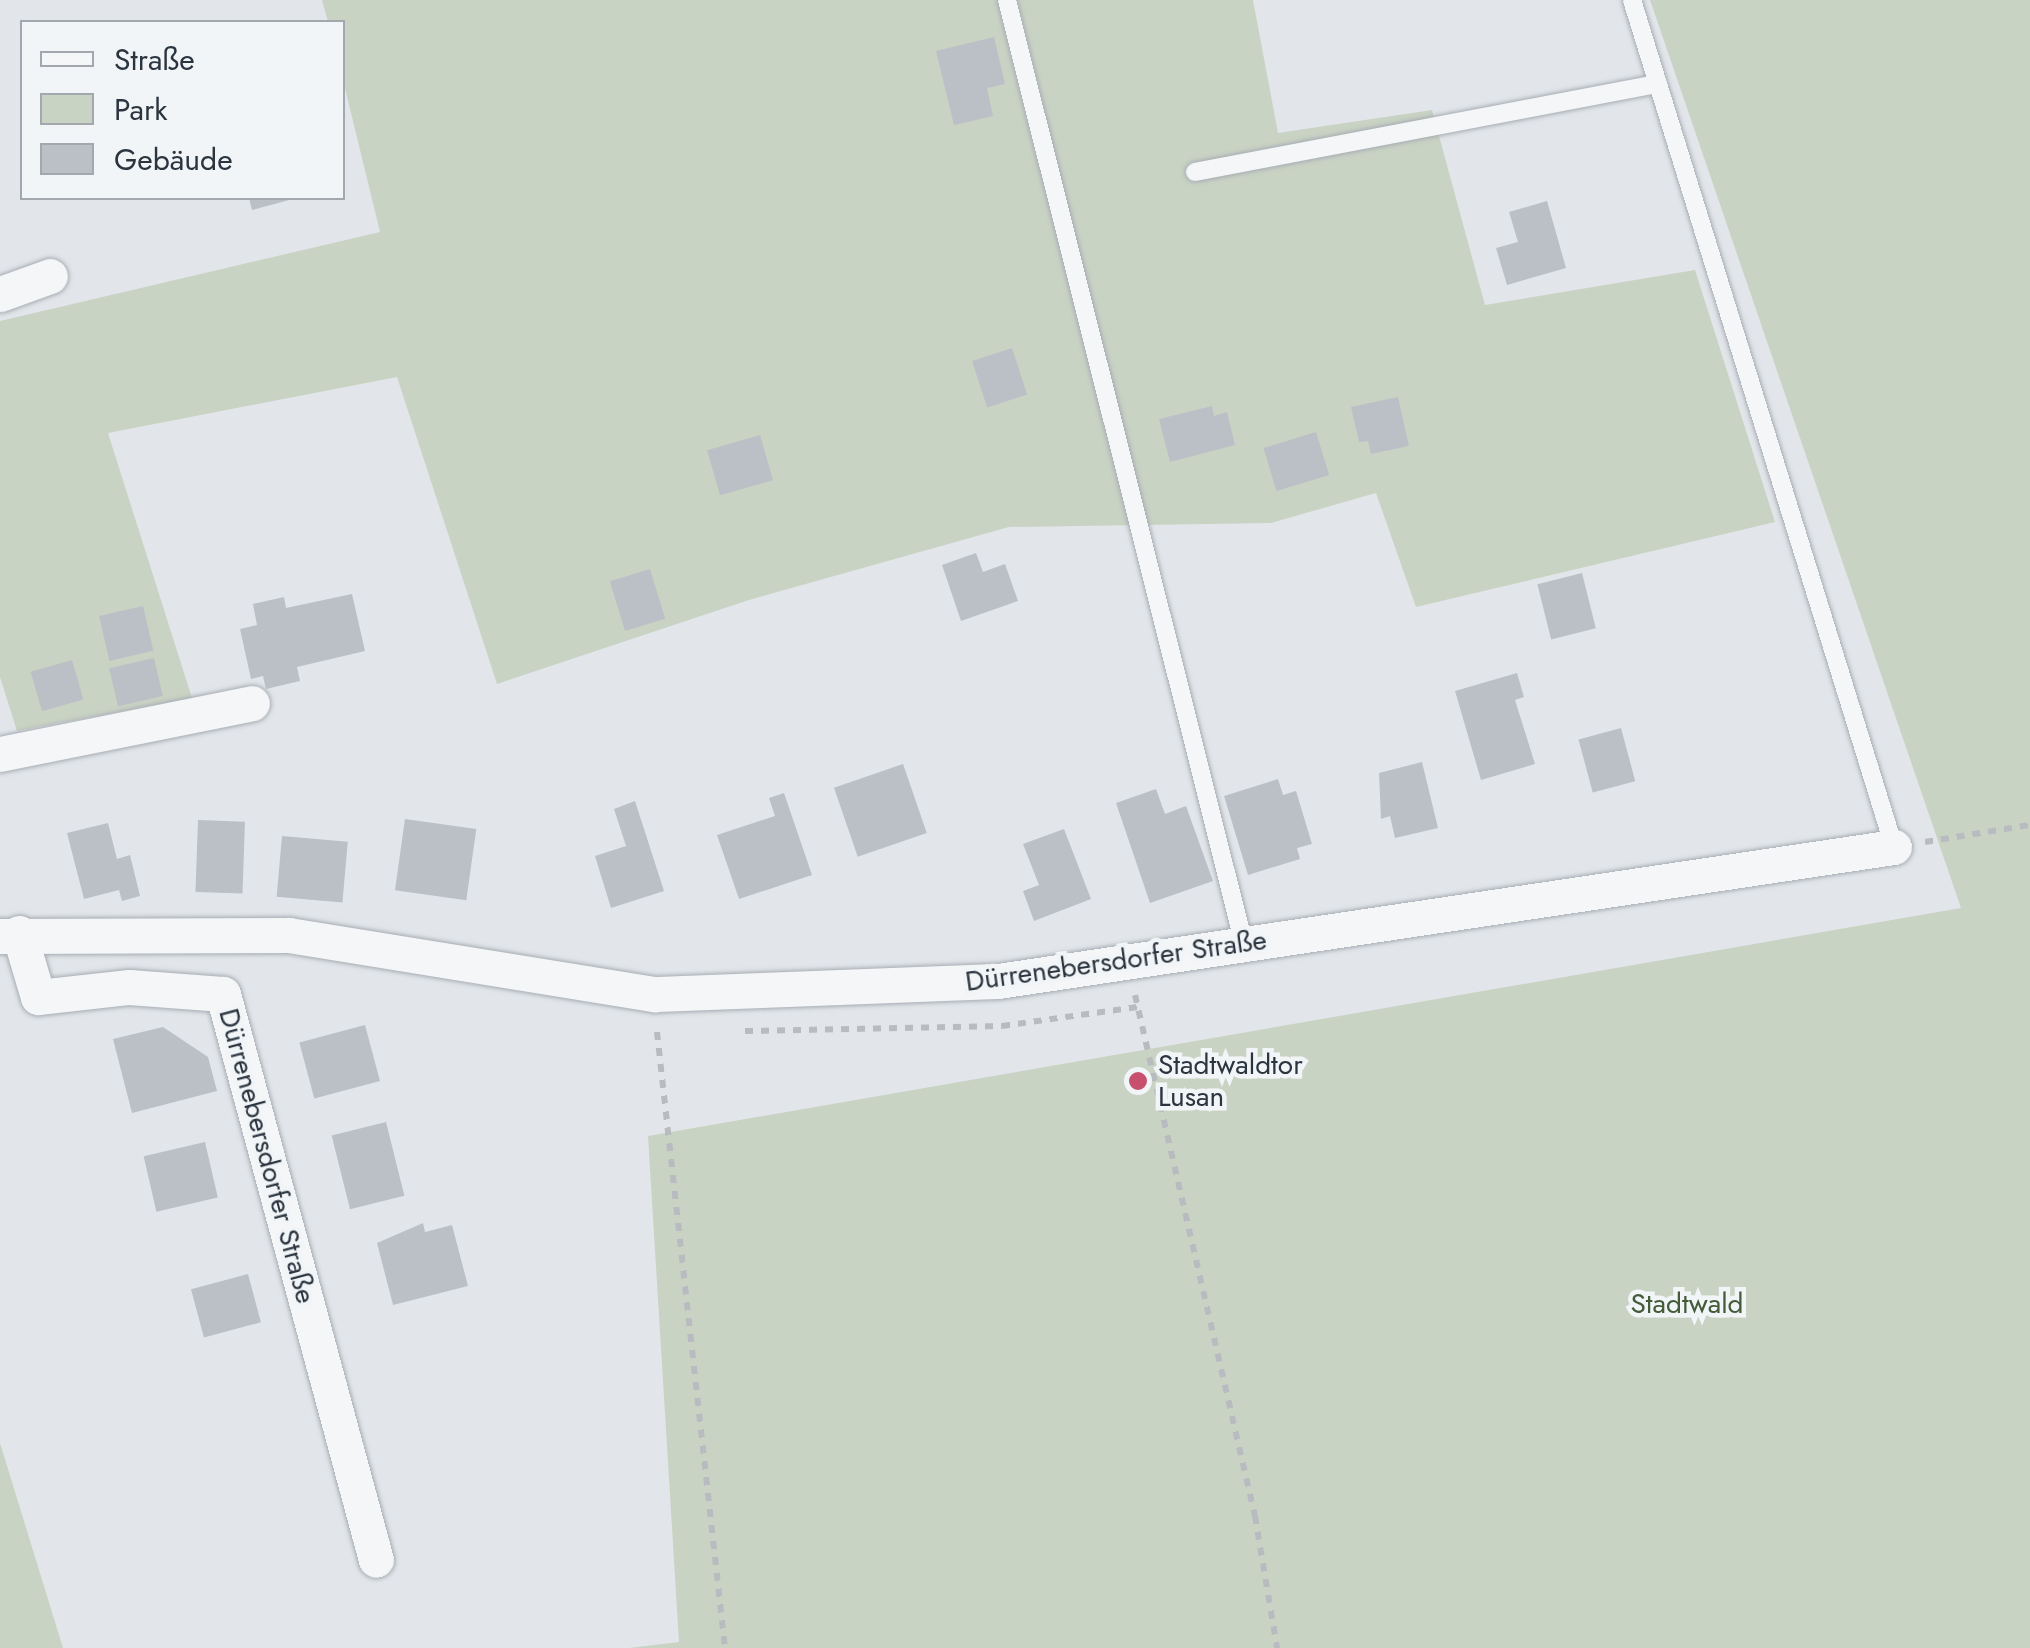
<!DOCTYPE html>
<meta charset="utf-8">
<style>
body{margin:0}
#map{position:relative;width:2030px;height:1648px;overflow:hidden;background:#e2e6ea;font-family:Jost,sans-serif}
div>[style]{position:absolute}
.green>*{inset:0;background:#c9d3c4}
.building>*{inset:0;background:#bac0c6;transform-origin:0 0}
.path>*{height:6px;margin-top:-3px;transform-origin:0;background:repeating-linear-gradient(90deg,#b8bcc1 0 8px,transparent 0 16px)}
.roads{filter:drop-shadow(0 0 2px #a7adb4) drop-shadow(0 0 2px #a7adb4)}
.lane>*{height:18px;margin:-9px;padding:0 9px;transform-origin:9px;border-radius:9px;background:#f5f6f8}
.street>*{height:35px;margin:-17.5px;padding:0 17.5px;transform-origin:17.5px;border-radius:17.5px;background:#f5f6f8}
.dots>*{width:28px;height:28px;translate:-50% -50%;box-sizing:border-box;border:5px solid #f2f5f7;border-radius:50%}
span{translate:-50% -50%;white-space:nowrap;text-align:center;line-height:1.15;-webkit-text-stroke:9px #f2f5f7;paint-order:stroke}
.street-label{font-size:28px;color:#2b3540}
.poi-label{font-size:28px;color:#2b3540}
.left{translate:0 -50%;text-align:left}
.park-label{font-size:28px;color:#435b39}
.legend{position:absolute;left:20px;top:20px;width:325px;height:180px;box-sizing:border-box;background:#f2f5f7;border:2px solid #a2a8ae;margin:0;padding:12px 18px;list-style:none;font-size:30px;color:#2b3540}
.legend li{display:flex;align-items:center;gap:20px;height:50px}
.legend b{width:50px;border:2px solid #a2a8ae}
</style>
<div id="map">
<div class="green">
<i style="clip-path:polygon(322px 0,1253px 0,1278px 133px,1432px 110px,1485px 305px,1695px 270px,1775px 522px,1416px 607px,1376px 493px,1271px 523px,1009px 527px,749px 600px,497px 684px,397px 377px,108px 433px,192px 698px,17px 731px,0 677px,0 321px,380px 232px,343px 80px,342px 22px,328px 22px)"></i>
<i style="clip-path:polygon(1650px 0,2030px 0,2030px 1648px,629px 1648px,679px 1642px,648px 1136px,1961px 908px)"></i>
<i style="clip-path:polygon(0 1443px,63px 1648px,0 1648px)"></i>
</div>
<div class="building">
<i style="clip-path:polygon(994px 37px,1005px 84px,987px 88px,993px 116px,954px 125px,936px 51px)"></i>
<i style="clip-path:polygon(249px 198px,293px 198px,293px 199px,252px 210px)"></i>
<i style="clip-path:polygon(1547px 201px,1566px 268px,1507px 285px,1496px 248px,1518px 242px,1509px 212px)"></i>
<i style="left:1012px;top:348px;width:49px;height:42px;rotate:72deg"></i>
<i style="clip-path:polygon(1398px 397px,1409px 446px,1371px 454px,1368px 441px,1359px 442px,1351px 407px)"></i>
<i style="clip-path:polygon(1212px 406px,1214px 416px,1227px 412px,1235px 445px,1170px 462px,1159px 419px)"></i>
<i style="left:1316px;top:432px;width:45px;height:55px;rotate:73deg"></i>
<i style="left:760px;top:435px;width:47px;height:55px;rotate:74deg"></i>
<i style="clip-path:polygon(976px 553px,983px 572px,1005px 564px,1018px 601px,961px 621px,942px 565px)"></i>
<i style="left:650px;top:569px;width:52px;height:42px;rotate:73deg"></i>
<i style="left:1582px;top:573px;width:57px;height:46px;rotate:76deg"></i>
<i style="clip-path:polygon(352px 594px,365px 651px,297px 667px,300px 681px,266px 689px,263px 676px,251px 679px,240px 629px,257px 625px,253px 604px,284px 597px,286px 608px)"></i>
<i style="left:143px;top:606px;width:46px;height:45px;rotate:77deg"></i>
<i style="left:154px;top:658px;width:39px;height:46px;rotate:77deg"></i>
<i style="left:72px;top:660px;width:41px;height:43px;rotate:74deg"></i>
<i style="clip-path:polygon(1517px 673px,1524px 697px,1515px 700px,1535px 764px,1481px 780px,1455px 691px)"></i>
<i style="left:1621px;top:728px;width:55px;height:44px;rotate:75deg"></i>
<i style="clip-path:polygon(1422px 762px,1438px 828px,1395px 838px,1390px 816px,1381px 819px,1379px 773px)"></i>
<i style="left:903px;top:764px;width:73px;height:73px;rotate:71deg"></i>
<i style="clip-path:polygon(1278px 779px,1283px 795px,1296px 791px,1312px 844px,1297px 848px,1300px 859px,1248px 875px,1224px 796px)"></i>
<i style="clip-path:polygon(1156px 789px,1165px 814px,1186px 806px,1213px 881px,1150px 903px,1116px 803px)"></i>
<i style="clip-path:polygon(784px 793px,812px 875px,739px 899px,717px 835px,775px 816px,769px 798px)"></i>
<i style="clip-path:polygon(635px 801px,664px 891px,611px 908px,595px 856px,626px 846px,614px 809px)"></i>
<i style="left:405px;top:819px;width:72px;height:72px;rotate:8deg"></i>
<i style="left:198px;top:820px;width:47px;height:72px;rotate:2deg"></i>
<i style="clip-path:polygon(108px 823px,117px 859px,130px 855px,140px 896px,122px 901px,119px 890px,84px 899px,67px 833px)"></i>
<i style="clip-path:polygon(1064px 829px,1091px 899px,1034px 921px,1023px 891px,1039px 885px,1023px 844px)"></i>
<i style="left:282px;top:836px;width:66px;height:61px;rotate:5deg"></i>
<i style="left:365px;top:1025px;width:58px;height:68px;rotate:75deg"></i>
<i style="clip-path:polygon(163px 1027px,208px 1057px,217px 1091px,132px 1113px,113px 1039px)"></i>
<i style="left:386px;top:1122px;width:76px;height:56px;rotate:76deg"></i>
<i style="left:205px;top:1142px;width:57px;height:63px;rotate:77deg"></i>
<i style="clip-path:polygon(423px 1223px,425px 1232px,452px 1225px,468px 1286px,393px 1305px,377px 1243px)"></i>
<i style="left:248px;top:1274px;width:50px;height:59px;rotate:75deg"></i>
</div>
<div class="path">
<i style="left:1925px;top:842px;width:106px;rotate:-9.2deg"></i>
<i style="left:1135px;top:995px;width:535px;rotate:77.03deg"></i>
<i style="left:1255px;top:1516px;width:134px;rotate:80.5deg"></i>
<i style="left:745px;top:1031px;width:257px;rotate:-1.1deg"></i>
<i style="left:1002px;top:1026px;width:137px;rotate:-8deg"></i>
<i style="left:657px;top:1032px;width:620px;rotate:83.7deg"></i>
</div>
<div class="roads">
<div class="lane">
<i style="left:1007px;top:0;width:973px;rotate:75.91deg"></i>
<i style="left:1632px;top:0;width:887px;rotate:72.81deg"></i>
<i style="left:1195px;top:172px;width:471px;rotate:-10.8deg"></i>
</div>
<div class="street">
<i style="left:0;top:294px;width:53px;rotate:-19.8deg"></i>
<i style="left:0;top:754px;width:257px;rotate:-11.4deg"></i>
<i style="left:19px;top:933px;width:67px;rotate:73.5deg"></i>
<i style="left:38px;top:997px;width:92px;rotate:-6.3deg"></i>
<i style="left:129px;top:987px;width:94px;rotate:4.3deg"></i>
<i style="left:223px;top:994px;width:586px;rotate:74.87deg"></i>
<i style="left:0;top:936px;width:289px;rotate:-0.2deg"></i>
<i style="left:289px;top:935px;width:371px;rotate:9.2deg"></i>
<i style="left:655px;top:994px;width:343px;rotate:-2.2deg"></i>
<i style="left:998px;top:981px;width:906px;rotate:-8.51deg"></i>
</div>
</div>
<div class="dots">
<i style="left:1138px;top:1081px;background:#c6506e"></i>
</div>
<div class="street-label">
<span style="left:1116px;top:961px;rotate:-8deg">Dürrenebersdorfer Straße</span>
<span style="left:267px;top:1156px;rotate:75deg">Dürrenebersdorfer Straße</span>
</div>
<div class="poi-label">
<span class="left" style="left:1158px;top:1081px">Stadtwaldtor<br>Lusan</span>
</div>
<div class="park-label">
<span style="left:1687px;top:1304px">Stadtwald</span>
</div>
<ul class="legend">
<li><b style="height:12px;background:#f5f6f8"></b>Straße</li>
<li><b style="height:28px;background:#c9d3c4"></b>Park</li>
<li><b style="height:28px;background:#bac0c6"></b>Gebäude</li>
</ul>
</div>
